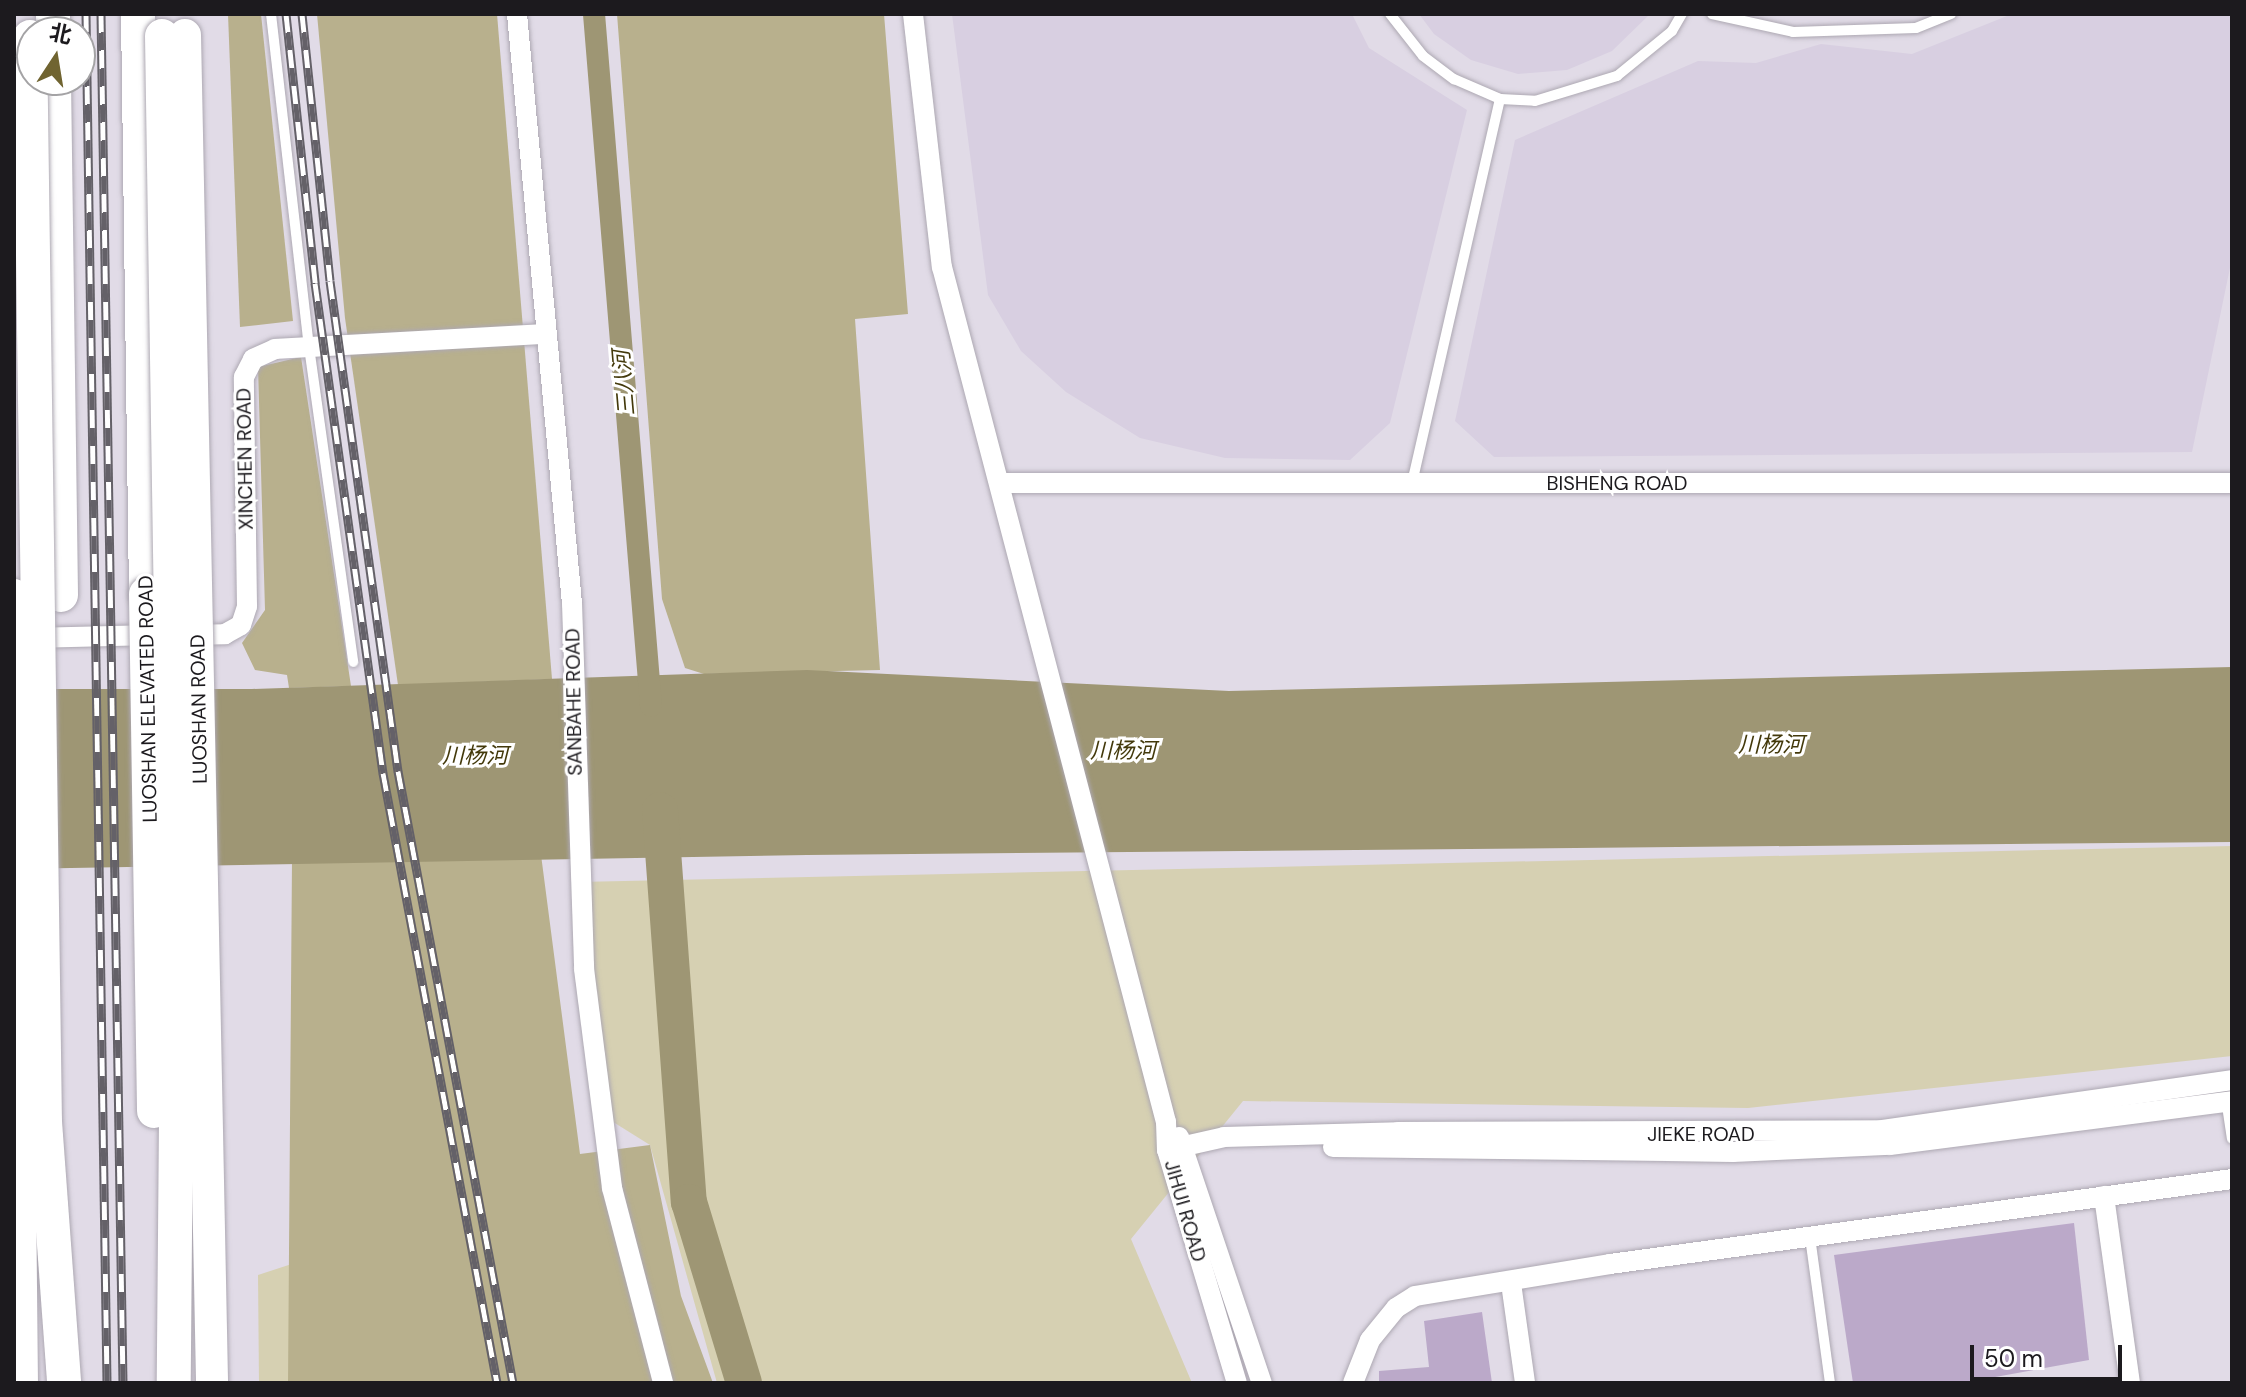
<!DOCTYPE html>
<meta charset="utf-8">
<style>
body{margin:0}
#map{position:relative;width:2246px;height:1397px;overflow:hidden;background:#e1dbe7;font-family:"DM Sans","Noto Sans SC",sans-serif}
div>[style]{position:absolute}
.built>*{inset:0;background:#d8cfe1}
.green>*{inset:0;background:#d6d0b2}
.forest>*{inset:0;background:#b8b08d}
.water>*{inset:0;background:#9e9674}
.canal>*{height:22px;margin:-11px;padding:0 11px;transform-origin:11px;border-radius:11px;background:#9e9674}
.river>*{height:36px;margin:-18px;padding:0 18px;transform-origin:18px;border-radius:18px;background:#9e9674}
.building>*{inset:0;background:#bba9c9}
.roads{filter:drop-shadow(0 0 2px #ada8b2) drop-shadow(0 0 2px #ada8b2)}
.service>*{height:10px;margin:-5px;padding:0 5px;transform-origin:5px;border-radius:5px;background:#fff}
.minor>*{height:20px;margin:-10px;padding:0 10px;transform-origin:10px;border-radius:10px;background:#fff}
.trunk>*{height:34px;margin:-17px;padding:0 17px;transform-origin:17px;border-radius:17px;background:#fff}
.rail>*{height:9px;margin-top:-4.5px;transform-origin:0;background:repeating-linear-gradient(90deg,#fff 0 18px,#646168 0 36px);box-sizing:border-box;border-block:2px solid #646168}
.bridges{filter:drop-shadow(0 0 2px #ada8b2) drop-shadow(0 0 2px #ada8b2)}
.primary-bridge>*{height:32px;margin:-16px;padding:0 16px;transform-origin:16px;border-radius:16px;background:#fff}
.trunk-bridge>*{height:34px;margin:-17px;padding:0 17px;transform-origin:17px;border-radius:17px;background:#fff}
span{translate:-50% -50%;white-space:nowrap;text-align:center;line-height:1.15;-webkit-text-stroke:6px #fff;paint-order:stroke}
.street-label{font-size:20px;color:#1c1a1e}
.water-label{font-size:22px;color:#43390b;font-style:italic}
.frame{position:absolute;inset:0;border:16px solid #1c1a1e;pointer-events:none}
.north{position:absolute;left:16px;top:16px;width:80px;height:80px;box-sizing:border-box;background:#fff;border:2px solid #a4a3a5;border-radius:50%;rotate:12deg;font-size:22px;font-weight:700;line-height:32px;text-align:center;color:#1c1a1e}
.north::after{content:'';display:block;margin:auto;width:28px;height:36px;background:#706431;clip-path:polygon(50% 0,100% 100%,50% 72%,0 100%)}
.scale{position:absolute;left:1970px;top:1345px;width:152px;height:36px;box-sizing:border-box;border:4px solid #1c1a1e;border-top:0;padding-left:10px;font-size:24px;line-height:28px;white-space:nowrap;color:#1c1a1e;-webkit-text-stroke:6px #fff;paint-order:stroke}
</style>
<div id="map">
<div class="built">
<i style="clip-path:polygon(952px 14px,1352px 14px,1369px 48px,1467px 110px,1390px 423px,1350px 460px,1225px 458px,1140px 438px,1066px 392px,1021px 351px,988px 295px)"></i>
<i style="clip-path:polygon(1419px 14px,1650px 14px,1612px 51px,1567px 70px,1518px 74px,1471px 60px,1434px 34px)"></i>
<i style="clip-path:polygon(2012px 14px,2232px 14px,2232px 258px,2192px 452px,1494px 457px,1455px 421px,1515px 140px,1698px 61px,1756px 63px,1821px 44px,1912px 54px)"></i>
</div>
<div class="green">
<i style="clip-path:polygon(2232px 846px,2232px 1056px,1748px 1108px,1243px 1101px,1131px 1239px,1192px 1383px,717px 1383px,650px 1145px,602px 1115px,578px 882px)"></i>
<i style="clip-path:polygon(353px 1244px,391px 1383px,259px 1383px,258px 1275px)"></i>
</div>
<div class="forest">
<i style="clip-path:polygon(228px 14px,261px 14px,293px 321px,240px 327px)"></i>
<i style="clip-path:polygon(317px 14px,497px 14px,552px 679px,398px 685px,345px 318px)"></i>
<i style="clip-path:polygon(617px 14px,884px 14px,908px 314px,855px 319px,880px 670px,704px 674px,685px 668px,662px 599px)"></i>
<i style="clip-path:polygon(301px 357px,351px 686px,289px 688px,287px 675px,255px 670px,242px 643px,265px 610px,258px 367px)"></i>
<i style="clip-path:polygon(540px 847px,580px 1154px,650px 1145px,681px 1296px,713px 1383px,288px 1383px,292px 859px)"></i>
</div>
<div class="water">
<i style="clip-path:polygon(2232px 667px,2232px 842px,807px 855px,14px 869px,14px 689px,252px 689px,807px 670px,1229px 691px)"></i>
</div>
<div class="canal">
<i style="left:594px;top:14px;width:694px;rotate:85.29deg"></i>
</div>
<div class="river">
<i style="left:660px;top:810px;width:393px;rotate:85.8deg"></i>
<i style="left:689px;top:1202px;width:189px;rotate:73.1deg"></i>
</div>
<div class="building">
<i style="clip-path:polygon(2074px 1223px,2089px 1360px,1962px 1383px,1853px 1383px,1834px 1255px)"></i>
<i style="clip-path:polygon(1482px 1312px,1492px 1383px,1379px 1383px,1379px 1371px,1429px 1367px,1424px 1321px)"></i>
</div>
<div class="roads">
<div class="service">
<i style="left:271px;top:14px;width:335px;rotate:83.5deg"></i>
<i style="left:309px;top:347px;width:318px;rotate:82deg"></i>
<i style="left:1390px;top:14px;width:53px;rotate:51.8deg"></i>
<i style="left:1423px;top:56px;width:39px;rotate:37deg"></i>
<i style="left:1454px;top:79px;width:50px;rotate:23.5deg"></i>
<i style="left:1500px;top:99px;width:35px;rotate:3deg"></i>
<i style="left:1535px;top:101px;width:86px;rotate:-17deg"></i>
<i style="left:1617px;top:76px;width:71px;rotate:-39.3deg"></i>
<i style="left:1672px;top:31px;width:20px;rotate:-60deg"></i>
<i style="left:1712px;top:14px;width:83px;rotate:12.5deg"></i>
<i style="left:1793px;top:32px;width:123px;rotate:-1.9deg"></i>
<i style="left:1916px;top:28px;width:38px;rotate:-22deg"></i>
<i style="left:1412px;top:483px;width:394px;rotate:-77.1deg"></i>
<i style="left:2226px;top:1099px;width:40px;rotate:81.5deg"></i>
<i style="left:1810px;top:1237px;width:147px;rotate:82.2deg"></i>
</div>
<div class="minor">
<i style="left:517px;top:14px;width:592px;rotate:84.67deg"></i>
<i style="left:572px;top:603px;width:366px;rotate:88.1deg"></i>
<i style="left:584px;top:969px;width:221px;rotate:82.7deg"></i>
<i style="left:612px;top:1188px;width:202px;rotate:75.3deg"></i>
<i style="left:913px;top:14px;width:255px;rotate:83.5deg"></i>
<i style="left:942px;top:267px;width:884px;rotate:75.32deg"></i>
<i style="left:1166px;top:1122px;width:28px;rotate:88deg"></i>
<i style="left:1167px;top:1150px;width:243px;rotate:73.3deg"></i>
<i style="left:1001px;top:483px;width:1231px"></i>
<i style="left:186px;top:635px;width:39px;rotate:-1deg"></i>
<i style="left:225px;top:634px;width:18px;rotate:-29deg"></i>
<i style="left:241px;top:625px;width:20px;rotate:-72deg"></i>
<i style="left:247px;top:606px;width:229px;rotate:-90.8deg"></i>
<i style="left:244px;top:377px;width:20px;rotate:-63deg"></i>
<i style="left:253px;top:359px;width:24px;rotate:-24deg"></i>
<i style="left:275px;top:349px;width:270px;rotate:-3.2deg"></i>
<i style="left:30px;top:638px;width:124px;rotate:-1.4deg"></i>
<i style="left:1179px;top:1137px;width:260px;rotate:71.4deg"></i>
<i style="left:1333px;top:1147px;width:400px;rotate:0.7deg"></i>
<i style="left:1733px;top:1152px;width:157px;rotate:-2.6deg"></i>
<i style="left:1890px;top:1145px;width:345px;rotate:-7.3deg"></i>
<i style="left:1167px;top:1150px;width:58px;rotate:-12.8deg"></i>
<i style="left:1224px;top:1137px;width:174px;rotate:-1.6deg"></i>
<i style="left:1398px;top:1132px;width:484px;rotate:-0.2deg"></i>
<i style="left:1882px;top:1130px;width:354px;rotate:-8.1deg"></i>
<i style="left:2104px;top:1196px;width:189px;rotate:82.1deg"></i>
<i style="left:1511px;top:1283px;width:101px;rotate:82deg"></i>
<i style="left:1353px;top:1383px;width:46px;rotate:-68.4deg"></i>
<i style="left:1370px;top:1340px;width:41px;rotate:-50.9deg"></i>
<i style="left:1396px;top:1308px;width:22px;rotate:-32deg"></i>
<i style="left:1415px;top:1296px;width:198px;rotate:-9.3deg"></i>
<i style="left:1610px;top:1264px;width:628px;rotate:-7.78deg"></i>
</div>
<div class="trunk">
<i style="left:53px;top:14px;width:18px;rotate:90deg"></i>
<i style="left:138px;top:14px;width:580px;rotate:89.21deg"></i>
<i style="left:54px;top:80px;width:515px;rotate:89.22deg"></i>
</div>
</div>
<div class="rail">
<i style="left:86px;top:14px;width:1369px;rotate:89.12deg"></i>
<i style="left:101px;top:14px;width:1369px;rotate:89.08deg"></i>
<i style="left:286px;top:14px;width:271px;rotate:83.8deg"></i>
<i style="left:315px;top:283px;width:495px;rotate:82.1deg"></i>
<i style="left:383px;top:773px;width:621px;rotate:79.41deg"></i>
<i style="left:302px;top:14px;width:268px;rotate:84deg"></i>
<i style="left:330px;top:281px;width:495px;rotate:82.1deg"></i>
<i style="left:398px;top:771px;width:623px;rotate:79.36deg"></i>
</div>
<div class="bridges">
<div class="primary-bridge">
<i style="left:185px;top:35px;width:1348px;rotate:88.85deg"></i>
<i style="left:14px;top:595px;width:788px;rotate:89.42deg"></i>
</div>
<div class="trunk-bridge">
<i style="left:162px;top:36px;width:969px;rotate:89.11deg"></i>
<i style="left:177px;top:1005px;width:378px;rotate:90.5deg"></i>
<i style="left:30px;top:37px;width:1085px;rotate:89.21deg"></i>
<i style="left:45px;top:1122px;width:262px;rotate:85.8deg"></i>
<i style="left:146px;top:594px;width:517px;rotate:89.11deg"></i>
</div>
</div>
<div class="street-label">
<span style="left:245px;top:459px;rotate:-91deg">XINCHEN ROAD</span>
<span style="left:1617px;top:483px">BISHENG ROAD</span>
<span style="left:148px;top:699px;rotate:-91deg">LUOSHAN ELEVATED ROAD</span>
<span style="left:574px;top:702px;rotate:-91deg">SANBAHE ROAD</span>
<span style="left:199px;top:709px;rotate:-91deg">LUOSHAN ROAD</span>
<span style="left:1701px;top:1134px">JIEKE ROAD</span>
<span style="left:1185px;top:1211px;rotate:74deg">JIHUI ROAD</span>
</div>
<div class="water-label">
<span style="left:624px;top:383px;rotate:-95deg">三八河</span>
<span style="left:1771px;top:745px">川杨河</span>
<span style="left:1123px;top:751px">川杨河</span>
<span style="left:475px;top:756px">川杨河</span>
</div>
<div class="frame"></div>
<div class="north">北</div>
<div class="scale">50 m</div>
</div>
